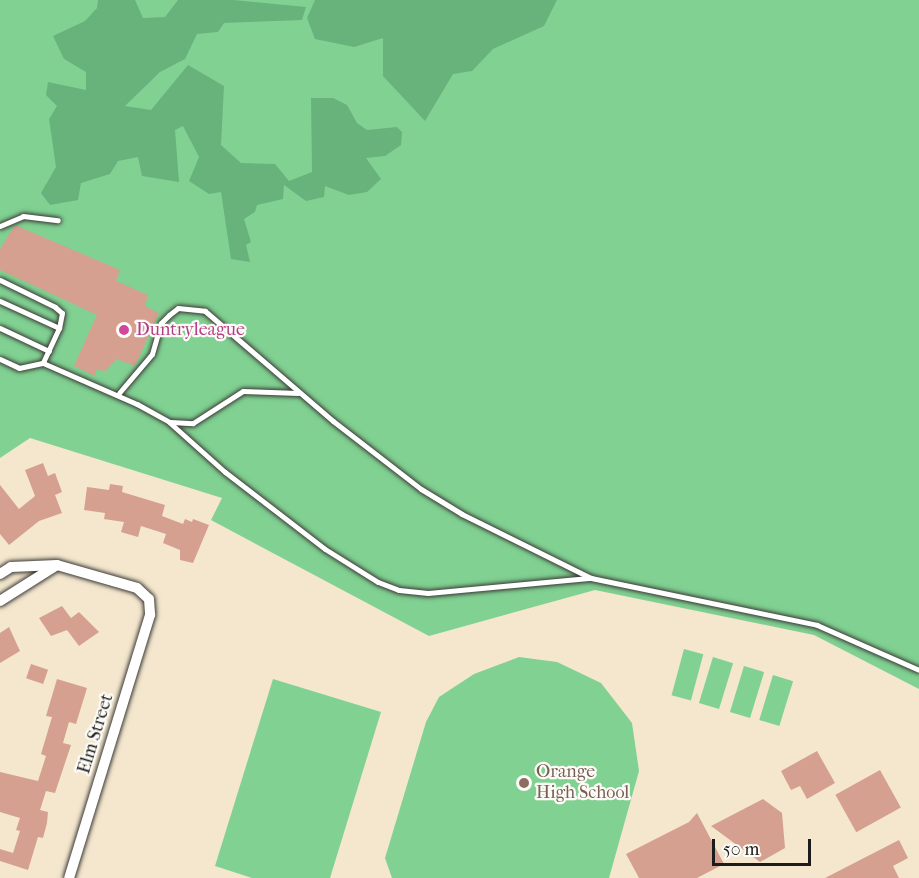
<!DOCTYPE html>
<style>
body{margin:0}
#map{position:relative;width:919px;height:878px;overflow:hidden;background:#f4e7ce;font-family:"IM FELL French Canon",serif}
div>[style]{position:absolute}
.green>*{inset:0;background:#80d192;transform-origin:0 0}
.forest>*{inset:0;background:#68b37c}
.building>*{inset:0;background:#d6a090;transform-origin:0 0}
.roads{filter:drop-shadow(0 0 2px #3c3a37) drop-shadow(0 0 2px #3c3a37)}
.service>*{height:5px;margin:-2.5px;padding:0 2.5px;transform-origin:2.5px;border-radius:2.5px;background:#fff}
.minor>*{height:10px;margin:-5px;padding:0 5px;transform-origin:5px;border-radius:5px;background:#fff}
.dots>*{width:16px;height:16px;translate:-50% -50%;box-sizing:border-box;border:3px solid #fdfcf7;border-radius:50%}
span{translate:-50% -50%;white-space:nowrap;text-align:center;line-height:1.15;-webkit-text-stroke:4.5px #fdfcf7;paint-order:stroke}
.hotel-label{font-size:18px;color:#b23c85}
.left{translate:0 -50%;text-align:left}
.street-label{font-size:18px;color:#1c1c1c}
.education-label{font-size:18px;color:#785e54}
.scale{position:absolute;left:712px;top:839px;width:99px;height:27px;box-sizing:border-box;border:3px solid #1c1c1c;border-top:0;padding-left:8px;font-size:18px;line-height:21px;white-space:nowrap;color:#1c1c1c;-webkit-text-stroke:4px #fdfcf7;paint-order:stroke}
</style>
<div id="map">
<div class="green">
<i style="clip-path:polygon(0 0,919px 0,919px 689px,814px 635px,595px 590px,429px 636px,211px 520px,222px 498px,30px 438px,0 458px)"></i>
<i style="left:684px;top:649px;width:20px;height:48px;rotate:15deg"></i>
<i style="clip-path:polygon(519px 657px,557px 662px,601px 683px,632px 723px,639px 771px,609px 878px,392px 878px,385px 858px,426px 722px,439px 697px,474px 674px)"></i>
<i style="left:713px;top:657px;width:21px;height:48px;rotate:17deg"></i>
<i style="left:744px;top:666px;width:21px;height:48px;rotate:17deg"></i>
<i style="left:773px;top:675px;width:21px;height:47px;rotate:17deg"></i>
<i style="clip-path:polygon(273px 679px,381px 712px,330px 878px,252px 878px,215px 866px)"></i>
</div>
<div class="forest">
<i style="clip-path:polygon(98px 0,135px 0,143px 18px,165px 17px,178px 0,234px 0,306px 7px,302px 20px,224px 23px,218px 32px,197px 34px,185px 59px,160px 72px,125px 106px,151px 110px,188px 65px,224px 86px,221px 145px,241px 163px,275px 164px,289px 181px,312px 172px,311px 98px,333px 98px,347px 105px,357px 123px,367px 130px,397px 127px,402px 132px,401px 145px,385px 156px,366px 158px,381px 179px,367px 192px,349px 195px,325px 186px,324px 197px,306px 201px,284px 185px,283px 199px,257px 205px,255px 212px,244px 219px,251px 242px,246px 245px,250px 262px,231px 259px,221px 192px,209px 194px,189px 181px,199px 157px,183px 126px,175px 130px,179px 182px,142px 176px,138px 157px,118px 161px,110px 174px,81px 183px,78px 200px,50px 205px,41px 193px,56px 167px,49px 119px,57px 106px,46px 95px,48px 82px,86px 90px,86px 72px,64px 59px,53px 36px,85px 21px,97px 8px)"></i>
<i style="clip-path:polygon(315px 0,557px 0,544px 26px,493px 49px,472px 71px,453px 74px,425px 121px,383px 76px,383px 38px,354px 47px,315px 39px,307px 18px)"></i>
</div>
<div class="building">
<i style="clip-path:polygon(15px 225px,120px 270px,116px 281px,148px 295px,145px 306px,159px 313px,135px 366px,116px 359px,106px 371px,96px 370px,95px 376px,74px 366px,97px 315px,0 270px,0 249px)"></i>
<i style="clip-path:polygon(43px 463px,48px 476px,55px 473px,62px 492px,55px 495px,62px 513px,39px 521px,9px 545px,0 534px,0 485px,19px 509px,35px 496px,25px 470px)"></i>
<i style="clip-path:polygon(110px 484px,123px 486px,122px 492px,165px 505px,162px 516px,183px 524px,185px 519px,192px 522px,193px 519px,209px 525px,193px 563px,180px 560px,180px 550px,163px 543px,166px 534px,141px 526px,138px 537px,121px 532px,124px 522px,104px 519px,105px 513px,84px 510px,87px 487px,109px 490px)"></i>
<i style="clip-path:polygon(62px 606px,71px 618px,79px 612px,99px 632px,79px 646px,67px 630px,51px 636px,39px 618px)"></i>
<i style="clip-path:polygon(9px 627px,20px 651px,0 663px,0 633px)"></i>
<i style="left:31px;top:664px;width:18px;height:15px;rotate:19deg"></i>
<i style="clip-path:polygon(57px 679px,87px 688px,76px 724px,69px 722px,63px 743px,71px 745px,55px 793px,46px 791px,40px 810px,48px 812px,47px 823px,43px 838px,38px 837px,28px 870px,0 861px,0 849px,13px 853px,20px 831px,16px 830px,20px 818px,0 812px,0 772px,38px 781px,46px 756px,41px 754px,52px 717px,46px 716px)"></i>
<i style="clip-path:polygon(817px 751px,835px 783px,807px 799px,800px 786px,791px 790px,781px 771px)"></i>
<i style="left:880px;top:770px;width:43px;height:51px;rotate:61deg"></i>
<i style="clip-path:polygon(763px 799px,782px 813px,785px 848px,760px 862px,711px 826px)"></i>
<i style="clip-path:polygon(697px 813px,724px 864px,697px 878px,639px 878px,626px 854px,689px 822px)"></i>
<i style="clip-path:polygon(899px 840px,908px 858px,893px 866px,899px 878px,825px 878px)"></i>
</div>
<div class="roads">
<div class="service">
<i style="left:0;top:226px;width:25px;rotate:-23deg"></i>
<i style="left:23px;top:216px;width:35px;rotate:7deg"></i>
<i style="left:0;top:280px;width:61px;rotate:26.1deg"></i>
<i style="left:55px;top:307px;width:9px;rotate:41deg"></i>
<i style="left:62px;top:313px;width:15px;rotate:101deg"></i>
<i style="left:0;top:301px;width:65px;rotate:24.6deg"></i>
<i style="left:59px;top:328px;width:38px;rotate:115deg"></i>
<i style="left:0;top:328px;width:54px;rotate:25.1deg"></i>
<i style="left:0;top:359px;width:21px;rotate:25deg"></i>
<i style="left:19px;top:368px;width:25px;rotate:-12deg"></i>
<i style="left:43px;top:363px;width:103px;rotate:23.6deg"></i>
<i style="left:137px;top:404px;width:37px;rotate:29deg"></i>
<i style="left:169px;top:422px;width:75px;rotate:41.8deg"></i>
<i style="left:225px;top:472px;width:126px;rotate:37.6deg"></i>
<i style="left:325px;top:549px;width:62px;rotate:31.9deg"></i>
<i style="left:378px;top:582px;width:22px;rotate:21deg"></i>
<i style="left:399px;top:590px;width:29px;rotate:6deg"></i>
<i style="left:428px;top:593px;width:164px;rotate:-5.3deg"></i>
<i style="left:591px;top:578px;width:231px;rotate:11.7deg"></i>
<i style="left:817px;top:625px;width:111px;rotate:23.8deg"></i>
<i style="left:119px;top:393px;width:51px;rotate:-49.8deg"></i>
<i style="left:152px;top:354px;width:32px;rotate:-74deg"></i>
<i style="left:161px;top:323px;width:11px;rotate:-45deg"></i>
<i style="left:169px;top:315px;width:11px;rotate:-38deg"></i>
<i style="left:178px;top:308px;width:27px;rotate:6deg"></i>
<i style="left:205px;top:311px;width:169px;rotate:40.7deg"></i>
<i style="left:333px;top:421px;width:111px;rotate:37.7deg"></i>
<i style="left:421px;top:489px;width:48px;rotate:31.4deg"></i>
<i style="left:462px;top:514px;width:142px;rotate:26.4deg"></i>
<i style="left:171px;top:422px;width:22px;rotate:3deg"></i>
<i style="left:193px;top:423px;width:59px;rotate:-32.6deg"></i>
<i style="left:243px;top:391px;width:55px;rotate:2.1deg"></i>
</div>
<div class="minor">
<i style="left:0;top:574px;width:13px;rotate:-32deg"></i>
<i style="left:11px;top:567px;width:46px;rotate:-2.5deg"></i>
<i style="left:57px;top:565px;width:83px;rotate:16deg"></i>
<i style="left:137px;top:588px;width:16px;rotate:43deg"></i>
<i style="left:149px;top:599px;width:16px;rotate:86deg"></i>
<i style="left:150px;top:615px;width:275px;rotate:107.1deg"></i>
<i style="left:0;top:601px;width:67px;rotate:-32.3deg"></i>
</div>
</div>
<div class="dots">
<i style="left:124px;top:330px;background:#d1479c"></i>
<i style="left:524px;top:783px;background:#8d6e63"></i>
</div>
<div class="hotel-label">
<span class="left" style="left:136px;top:330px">Duntryleague</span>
</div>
<div class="street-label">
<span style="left:96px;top:734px;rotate:-73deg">Elm Street</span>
</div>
<div class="education-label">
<span class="left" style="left:536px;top:783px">Orange<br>High School</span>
</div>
<div class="scale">50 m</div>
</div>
